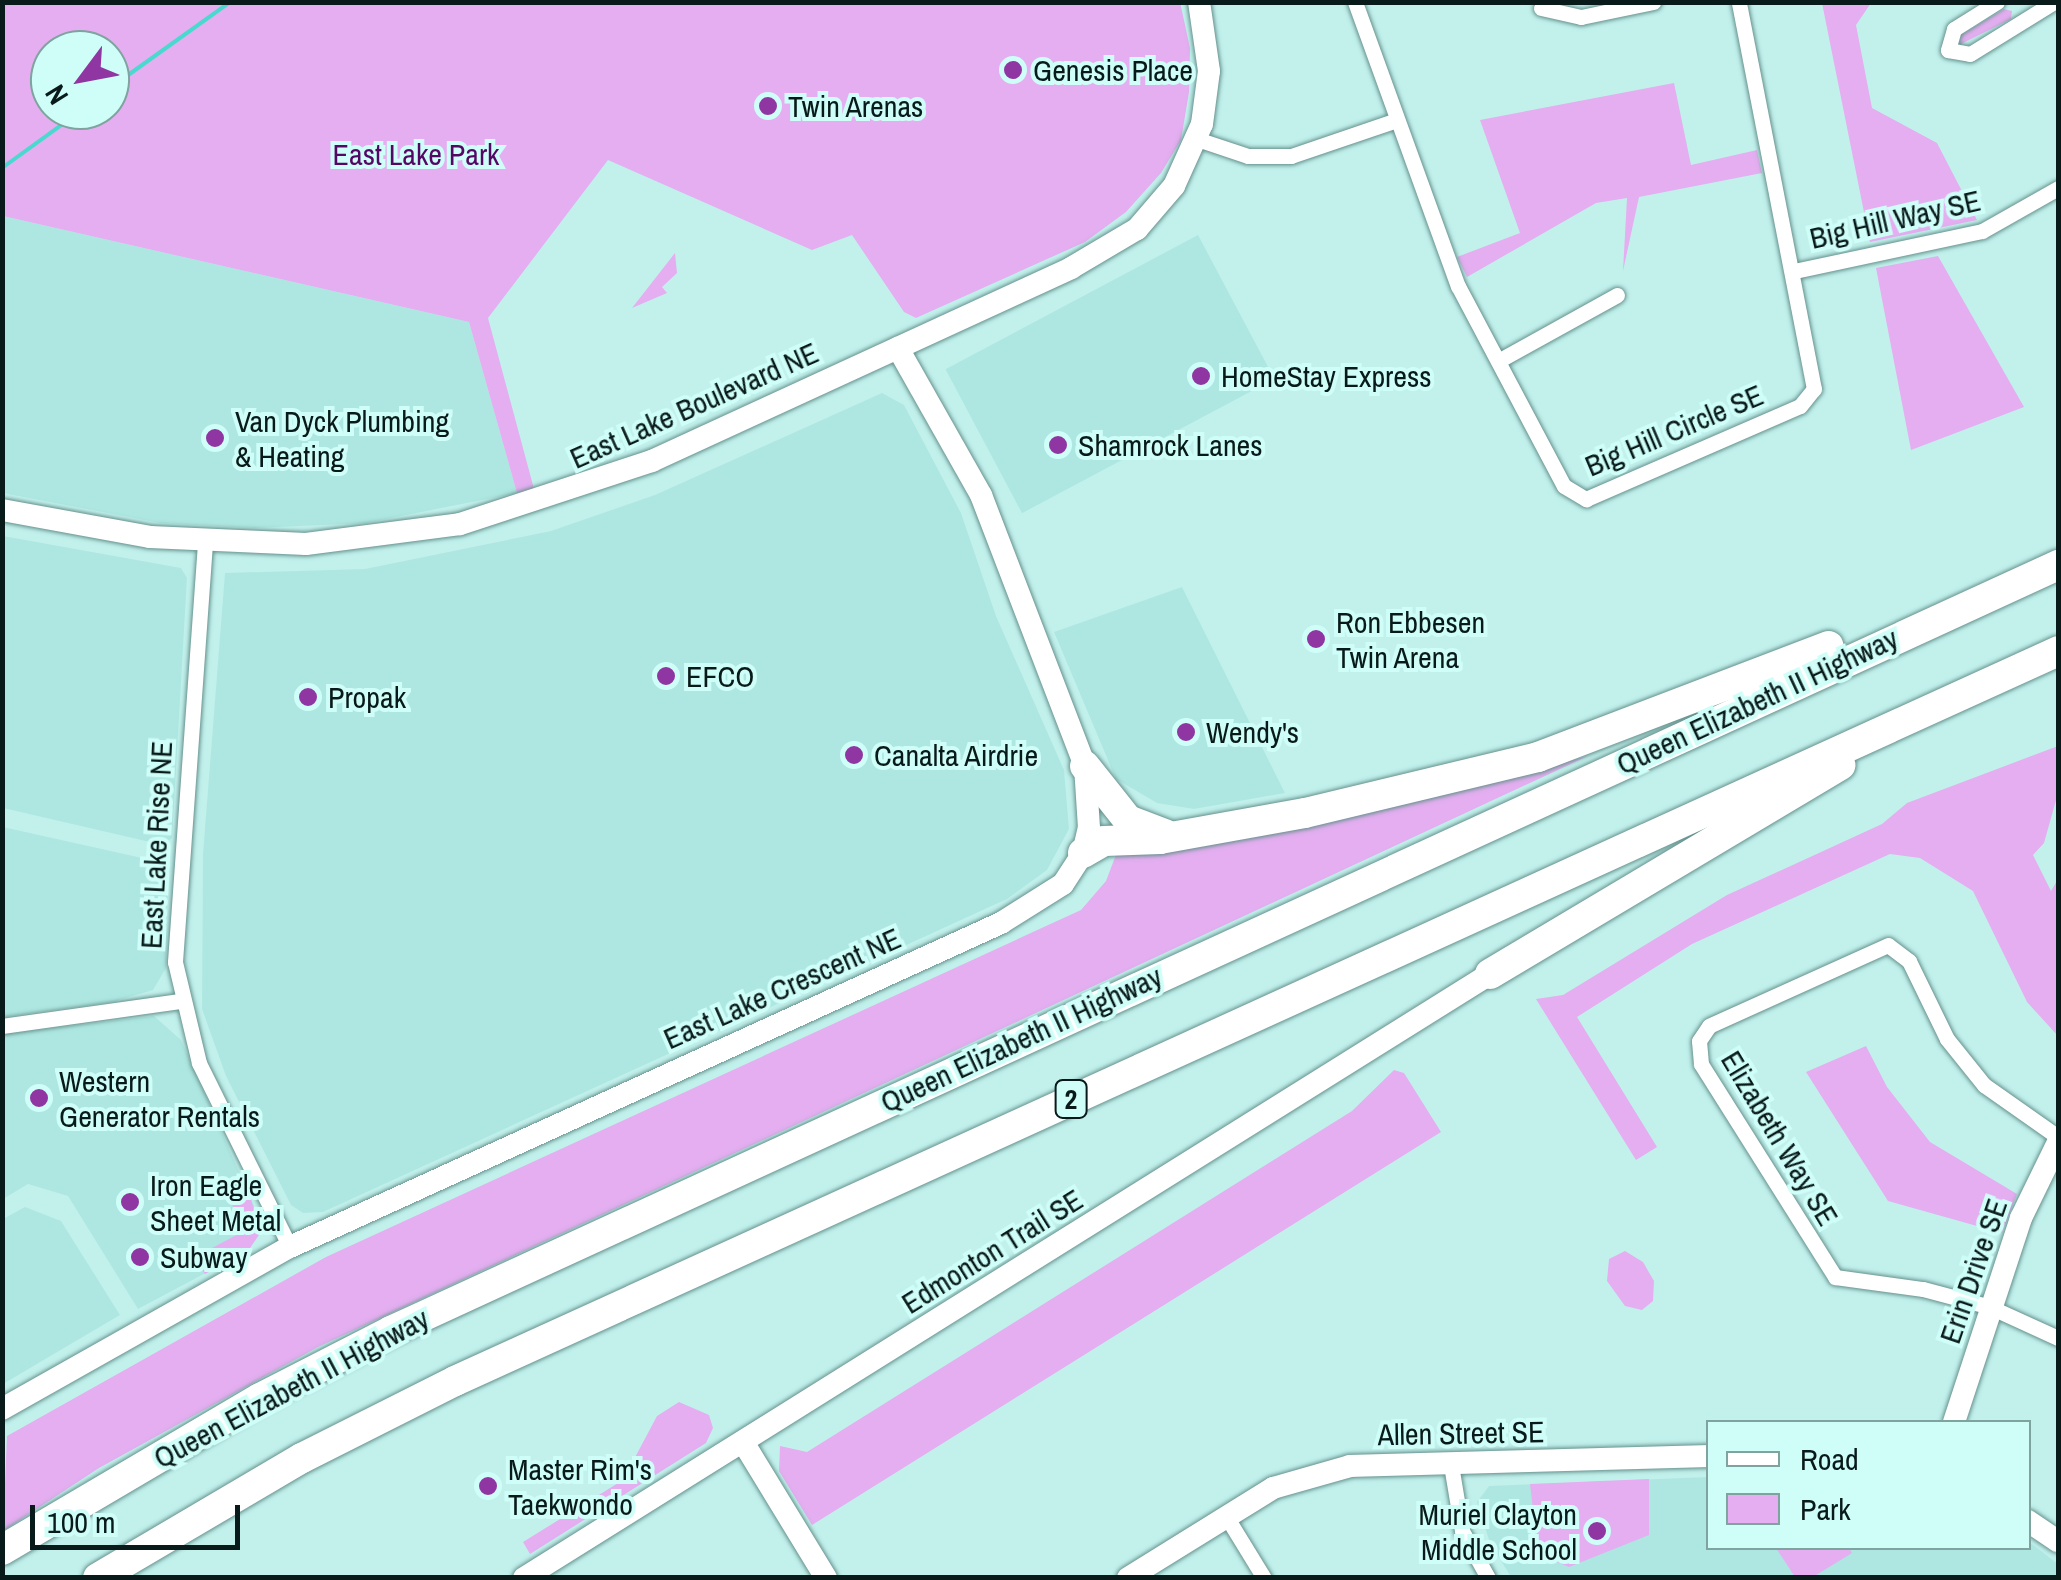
<!DOCTYPE html>
<style>
body{margin:0}
#map{position:relative;width:2061px;height:1580px;overflow:hidden;background:#c2f1ec;font-family:"Archivo Narrow",sans-serif}
div>[style]{position:absolute}
.built>*{inset:0;background:#aee7e1;transform-origin:0 0}
.green>*{inset:0;background:#e4aef0}
.stream>*{height:4px;margin:-2px;padding:0 2px;transform-origin:2px;border-radius:2px;background:#4ad9cf}
.roads{filter:drop-shadow(0 0 2px #65918d) drop-shadow(0 0 2px #65918d)}
.street>*{height:15px;margin:-7.5px;padding:0 7.5px;transform-origin:7.5px;border-radius:7.5px;background:#fff}
.secondary>*{height:22px;margin:-11px;padding:0 11px;transform-origin:11px;border-radius:11px;background:#fff}
.highway>*{height:30px;margin:-15px;padding:0 15px;transform-origin:15px;border-radius:15px;background:#fff}
.dots>*{width:28px;height:28px;translate:-50% -50%;box-sizing:border-box;border:5px solid #cffef9;border-radius:50%}
span{translate:-50% -50%;white-space:nowrap;text-align:center;line-height:1.15;-webkit-text-stroke:8px #cffef9;paint-order:stroke}
.shield-label span{padding:2px 8px;background:#cffef9;border:2px solid;border-radius:8px;-webkit-text-stroke-width:0}
.shield-label{font-size:28px;color:#081a19;font-weight:700}
.poi-label{font-size:30px;color:#081a19}
.left{translate:0 -50%;text-align:left}
.right{translate:-100% -50%;text-align:right}
.park-label{font-size:30px;color:#550764}
.street-label{font-size:30px;color:#081a19}
.frame{position:absolute;inset:0;border:5px solid #081a19;pointer-events:none}
.legend{position:absolute;left:1706px;top:1420px;width:325px;height:130px;box-sizing:border-box;background:#cffef9;border:2px solid #7fa39f;margin:0;padding:12px 18px;list-style:none;font-size:30px;color:#081a19}
.legend li{display:flex;align-items:center;gap:20px;height:50px}
.legend b{width:50px;border:2px solid #7fa39f}
.north{position:absolute;left:30px;top:30px;width:100px;height:100px;box-sizing:border-box;background:#cffef9;border:2px solid #7fa39f;border-radius:50%;rotate:238deg;font-size:28px;font-weight:700;line-height:40px;text-align:center;color:#081a19}
.north::after{content:'';display:block;margin:auto;width:35px;height:45px;background:#8f36a2;clip-path:polygon(50% 0,100% 100%,50% 72%,0 100%)}
.scale{position:absolute;left:30px;top:1505px;width:210px;height:45px;box-sizing:border-box;border:5px solid #081a19;border-top:0;padding-left:12px;font-size:30px;line-height:35px;white-space:nowrap;color:#081a19;-webkit-text-stroke:8px #cffef9;paint-order:stroke}
</style>
<div id="map">
<div class="built">
<i style="clip-path:polygon(3px 216px,469px 322px,517px 493px,366px 523px,255px 528px,160px 523px,3px 493px)"></i>
<i style="left:1198px;top:235px;width:163px;height:286px;rotate:62deg"></i>
<i style="clip-path:polygon(882px 393px,904px 405px,961px 513px,996px 616px,1064px 770px,1069px 829px,1047px 870px,1007px 899px,323px 1212px,303px 1213px,291px 1205px,226px 1076px,202px 1009px,203px 854px,225px 573px,365px 569px,551px 531px,655px 495px)"></i>
<i style="clip-path:polygon(3px 536px,181px 568px,187px 578px,172px 838px,163px 845px,3px 808px)"></i>
<i style="clip-path:polygon(1182px 587px,1285px 793px,1194px 809px,1157px 803px,1116px 779px,1054px 632px)"></i>
<i style="clip-path:polygon(3px 827px,160px 862px,168px 871px,166px 968px,153px 990px,112px 1002px,3px 1017px)"></i>
<i style="clip-path:polygon(154px 1016px,181px 1040px,262px 1224px,249px 1250px,138px 1309px,68px 1196px,28px 1184px,3px 1199px,3px 1034px)"></i>
<i style="clip-path:polygon(25px 1207px,61px 1221px,120px 1315px,3px 1384px,3px 1219px)"></i>
<i style="clip-path:polygon(1708px 1477px,1708px 1548px,2028px 1548px,2029px 1542px,2058px 1564px,2058px 1577px,1511px 1577px,1490px 1543px,1477px 1502px,1489px 1486px)"></i>
</div>
<div class="green">
<i style="clip-path:polygon(evenodd,1180px 2px,1190px 48px,1189px 92px,1181px 140px,1161px 173px,1126px 212px,1085px 242px,916px 318px,904px 312px,852px 235px,812px 250px,608px 160px,488px 318px,534px 489px,517px 493px,469px 322px,3px 216px,3px 3px,1180px 2px,50px 50px,110px 50px,110px 110px,50px 110px,50px 50px)"></i>
<i style="clip-path:polygon(1822px 3px,1871px 3px,1856px 25px,1872px 108px,1937px 143px,1977px 220px,1870px 242px)"></i>
<i style="clip-path:polygon(2004px 9px,2012px 11px,2011px 19px,1959px 45px,1961px 35px)"></i>
<i style="clip-path:polygon(1674px 83px,1691px 165px,1757px 150px,1762px 173px,1639px 197px,1623px 271px,1627px 198px,1596px 203px,1467px 277px,1457px 257px,1520px 233px,1480px 120px)"></i>
<i style="clip-path:polygon(675px 253px,677px 273px,662px 287px,667px 293px,632px 308px)"></i>
<i style="clip-path:polygon(1938px 256px,2024px 407px,1911px 450px,1876px 268px)"></i>
<i style="clip-path:polygon(2058px 746px,2058px 793px,2044px 843px,2033px 855px,2051px 891px,2058px 879px,2058px 1036px,2027px 1002px,1973px 891px,1920px 858px,1890px 854px,1692px 944px,1577px 1017px,1657px 1147px,1636px 1160px,1536px 999px,1563px 995px,1727px 895px,1882px 824px,1907px 803px)"></i>
<i style="clip-path:polygon(1588px 756px,318px 1347px,99px 1468px,3px 1531px,7px 1436px,326px 1257px,1081px 910px,1106px 881px,1117px 852px,1402px 804px)"></i>
<i style="clip-path:polygon(1866px 1046px,1887px 1087px,1930px 1142px,2017px 1194px,2002px 1233px,1888px 1201px,1806px 1072px)"></i>
<i style="clip-path:polygon(1394px 1070px,1404px 1073px,1441px 1132px,812px 1525px,779px 1471px,780px 1446px,807px 1452px,1352px 1111px)"></i>
<i style="clip-path:polygon(248px 1190px,261px 1232px,248px 1251px,205px 1274px,201px 1268px,217px 1258px,212px 1248px,246px 1230px,231px 1203px)"></i>
<i style="clip-path:polygon(1625px 1251px,1643px 1262px,1654px 1281px,1653px 1301px,1642px 1310px,1625px 1306px,1607px 1281px,1609px 1259px)"></i>
<i style="clip-path:polygon(679px 1402px,709px 1415px,713px 1428px,706px 1443px,530px 1554px,523px 1542px,623px 1480px,657px 1416px)"></i>
<i style="clip-path:polygon(1649px 1479px,1649px 1535px,1569px 1567px,1547px 1558px,1537px 1544px,1530px 1484px)"></i>
<i style="clip-path:polygon(1776px 1548px,1849px 1548px,1852px 1553px,1813px 1577px,1795px 1577px)"></i>
</div>
<div class="stream">
<i style="left:110px;top:88px;width:148px;rotate:-35.6deg"></i>
<i style="left:2px;top:168px;width:99px;rotate:-35.9deg"></i>
</div>
<div class="roads">
<div class="street">
<i style="left:1355px;top:2px;width:302px;rotate:70.1deg"></i>
<i style="left:1458px;top:286px;width:226px;rotate:62.1deg"></i>
<i style="left:1564px;top:486px;width:26px;rotate:31deg"></i>
<i style="left:1586px;top:499px;width:233px;rotate:-23.5deg"></i>
<i style="left:1800px;top:406px;width:22px;rotate:-51deg"></i>
<i style="left:1814px;top:389px;width:394px;rotate:-101deg"></i>
<i style="left:1997px;top:2px;width:51px;rotate:147.9deg"></i>
<i style="left:1954px;top:29px;width:22px;rotate:106deg"></i>
<i style="left:1948px;top:50px;width:22px;rotate:10deg"></i>
<i style="left:1970px;top:54px;width:99px;rotate:-31.8deg"></i>
<i style="left:1541px;top:8px;width:41px;rotate:12.7deg"></i>
<i style="left:1581px;top:17px;width:74px;rotate:-11.8deg"></i>
<i style="left:1197px;top:139px;width:54px;rotate:18.4deg"></i>
<i style="left:1248px;top:156px;width:43px"></i>
<i style="left:1291px;top:156px;width:109px;rotate:-18.8deg"></i>
<i style="left:1794px;top:271px;width:192px;rotate:-12deg"></i>
<i style="left:1982px;top:231px;width:87px;rotate:-29.5deg"></i>
<i style="left:1498px;top:361px;width:136px;rotate:-29deg"></i>
<i style="left:205px;top:543px;width:420px;rotate:94.1deg"></i>
<i style="left:175px;top:962px;width:104px;rotate:76.6deg"></i>
<i style="left:199px;top:1063px;width:205px;rotate:63.7deg"></i>
<i style="left:2px;top:1026px;width:181px;rotate:-8deg"></i>
<i style="left:2058px;top:1137px;width:90px;rotate:-144.9deg"></i>
<i style="left:1984px;top:1085px;width:59px;rotate:-128.8deg"></i>
<i style="left:1947px;top:1039px;width:87px;rotate:-116deg"></i>
<i style="left:1909px;top:961px;width:26px;rotate:-143deg"></i>
<i style="left:1888px;top:945px;width:196px;rotate:155.7deg"></i>
<i style="left:1709px;top:1026px;width:18px;rotate:124deg"></i>
<i style="left:1699px;top:1041px;width:23px;rotate:85deg"></i>
<i style="left:1701px;top:1064px;width:252px;rotate:57.8deg"></i>
<i style="left:1835px;top:1277px;width:89px;rotate:7.8deg"></i>
<i style="left:1923px;top:1289px;width:69px;rotate:15deg"></i>
<i style="left:1990px;top:1307px;width:75px;rotate:24.5deg"></i>
<i style="left:1451px;top:1465px;width:67px;rotate:80.5deg"></i>
<i style="left:1462px;top:1531px;width:54px;rotate:61deg"></i>
<i style="left:1226px;top:1516px;width:73px;rotate:58.5deg"></i>
</div>
<div class="secondary">
<i style="left:2px;top:510px;width:150px;rotate:10.3deg"></i>
<i style="left:150px;top:537px;width:156px;rotate:2.6deg"></i>
<i style="left:306px;top:544px;width:155px;rotate:-7.4deg"></i>
<i style="left:460px;top:524px;width:202px;rotate:-18.2deg"></i>
<i style="left:652px;top:461px;width:461px;rotate:-24.7deg"></i>
<i style="left:1071px;top:268px;width:77px;rotate:-30.6deg"></i>
<i style="left:1137px;top:229px;width:57px;rotate:-49.3deg"></i>
<i style="left:1174px;top:186px;width:68px;rotate:-65.7deg"></i>
<i style="left:1202px;top:124px;width:53px;rotate:-82.5deg"></i>
<i style="left:1209px;top:71px;width:70px;rotate:-98.2deg"></i>
<i style="left:2px;top:1409px;width:330px;rotate:-29.4deg"></i>
<i style="left:290px;top:1247px;width:781px;rotate:-24.5deg"></i>
<i style="left:1001px;top:923px;width:73px;rotate:-32.2deg"></i>
<i style="left:1063px;top:884px;width:37px;rotate:-57deg"></i>
<i style="left:1083px;top:853px;width:26px;rotate:-77deg"></i>
<i style="left:1089px;top:828px;width:62px;rotate:-93.7deg"></i>
<i style="left:1085px;top:766px;width:290px;rotate:-111deg"></i>
<i style="left:981px;top:495px;width:169px;rotate:-119.5deg"></i>
<i style="left:1954px;top:1422px;width:215px;rotate:-71.8deg"></i>
<i style="left:2021px;top:1218px;width:85px;rotate:-64deg"></i>
<i style="left:743px;top:1442px;width:159px;rotate:58.6deg"></i>
<i style="left:2028px;top:1521px;width:36px;rotate:34deg"></i>
<i style="left:524px;top:1578px;width:1139px;rotate:-32.02deg"></i>
<i style="left:1128px;top:1578px;width:171px;rotate:-31.8deg"></i>
<i style="left:1273px;top:1488px;width:80px;rotate:-15.9deg"></i>
<i style="left:1350px;top:1466px;width:358px;rotate:-1.6deg"></i>
</div>
<div class="highway">
<i style="left:1085px;top:766px;width:69px;rotate:51.5deg"></i>
<i style="left:1128px;top:820px;width:40px;rotate:21deg"></i>
<i style="left:1083px;top:853px;width:24px;rotate:-30deg"></i>
<i style="left:1104px;top:841px;width:56px;rotate:-2deg"></i>
<i style="left:1160px;top:839px;width:147px;rotate:-10.2deg"></i>
<i style="left:1305px;top:813px;width:240px;rotate:-13.5deg"></i>
<i style="left:1538px;top:757px;width:311px;rotate:-20.9deg"></i>
<i style="left:1490px;top:974px;width:408px;rotate:-30.8deg"></i>
<i style="left:2px;top:1550px;width:299px;rotate:-30.5deg"></i>
<i style="left:260px;top:1398px;width:147px;rotate:-27.1deg"></i>
<i style="left:391px;top:1331px;width:1835px;rotate:-24.68deg"></i>
<i style="left:98px;top:1578px;width:237px;rotate:-30.5deg"></i>
<i style="left:302px;top:1458px;width:171px;rotate:-26.7deg"></i>
<i style="left:455px;top:1381px;width:1761px;rotate:-24.48deg"></i>
</div>
</div>
<div class="dots">
<i style="left:1013px;top:70px;background:#8f36a2"></i>
<i style="left:768px;top:106px;background:#8f36a2"></i>
<i style="left:1201px;top:376px;background:#8f36a2"></i>
<i style="left:215px;top:438px;background:#8f36a2"></i>
<i style="left:1058px;top:445px;background:#8f36a2"></i>
<i style="left:1316px;top:639px;background:#8f36a2"></i>
<i style="left:666px;top:676px;background:#8f36a2"></i>
<i style="left:308px;top:697px;background:#8f36a2"></i>
<i style="left:1186px;top:732px;background:#8f36a2"></i>
<i style="left:854px;top:755px;background:#8f36a2"></i>
<i style="left:39px;top:1098px;background:#8f36a2"></i>
<i style="left:130px;top:1202px;background:#8f36a2"></i>
<i style="left:140px;top:1257px;background:#8f36a2"></i>
<i style="left:488px;top:1486px;background:#8f36a2"></i>
<i style="left:1597px;top:1531px;background:#8f36a2"></i>
</div>
<div class="shield-label">
<span style="left:1071px;top:1099px">2</span>
</div>
<div class="poi-label">
<span class="left" style="left:1033px;top:70px">Genesis Place</span>
<span class="left" style="left:788px;top:106px">Twin Arenas</span>
<span class="left" style="left:1221px;top:376px">HomeStay Express</span>
<span class="left" style="left:235px;top:438px">Van Dyck Plumbing<br>&amp; Heating</span>
<span class="left" style="left:1078px;top:445px">Shamrock Lanes</span>
<span class="left" style="left:1336px;top:639px">Ron Ebbesen<br>Twin Arena</span>
<span class="left" style="left:686px;top:676px">EFCO</span>
<span class="left" style="left:328px;top:697px">Propak</span>
<span class="left" style="left:1206px;top:732px">Wendy's</span>
<span class="left" style="left:874px;top:755px">Canalta Airdrie</span>
<span class="left" style="left:59px;top:1098px">Western<br>Generator Rentals</span>
<span class="left" style="left:150px;top:1202px">Iron Eagle<br>Sheet Metal</span>
<span class="left" style="left:160px;top:1257px">Subway</span>
<span class="left" style="left:508px;top:1486px">Master Rim's<br>Taekwondo</span>
<span class="right" style="left:1577px;top:1531px">Muriel Clayton<br>Middle School</span>
</div>
<div class="park-label">
<span style="left:416px;top:154px">East Lake Park</span>
</div>
<div class="street-label">
<span style="left:1895px;top:219px;rotate:-13deg">Big Hill Way SE</span>
<span style="left:694px;top:405px;rotate:-24deg">East Lake Boulevard NE</span>
<span style="left:1674px;top:430px;rotate:-23deg">Big Hill Circle SE</span>
<span style="left:1757px;top:701px;rotate:-25deg">Queen Elizabeth II Highway</span>
<span style="left:156px;top:845px;rotate:-87deg">East Lake Rise NE</span>
<span style="left:782px;top:988px;rotate:-24deg">East Lake Crescent NE</span>
<span style="left:1021px;top:1039px;rotate:-25deg">Queen Elizabeth II Highway</span>
<span style="left:1780px;top:1138px;rotate:59deg">Elizabeth Way SE</span>
<span style="left:992px;top:1251px;rotate:-32deg">Edmonton Trail SE</span>
<span style="left:1973px;top:1271px;rotate:-71deg">Erin Drive SE</span>
<span style="left:291px;top:1388px;rotate:-28deg">Queen Elizabeth II Highway</span>
<span style="left:1461px;top:1433px;rotate:-1deg">Allen Street SE</span>
</div>
<div class="frame"></div>
<ul class="legend">
<li><b style="height:12px;background:#fff"></b>Road</li>
<li><b style="height:28px;background:#e4aef0"></b>Park</li>
</ul>
<div class="north">N</div>
<div class="scale">100 m</div>
</div>
